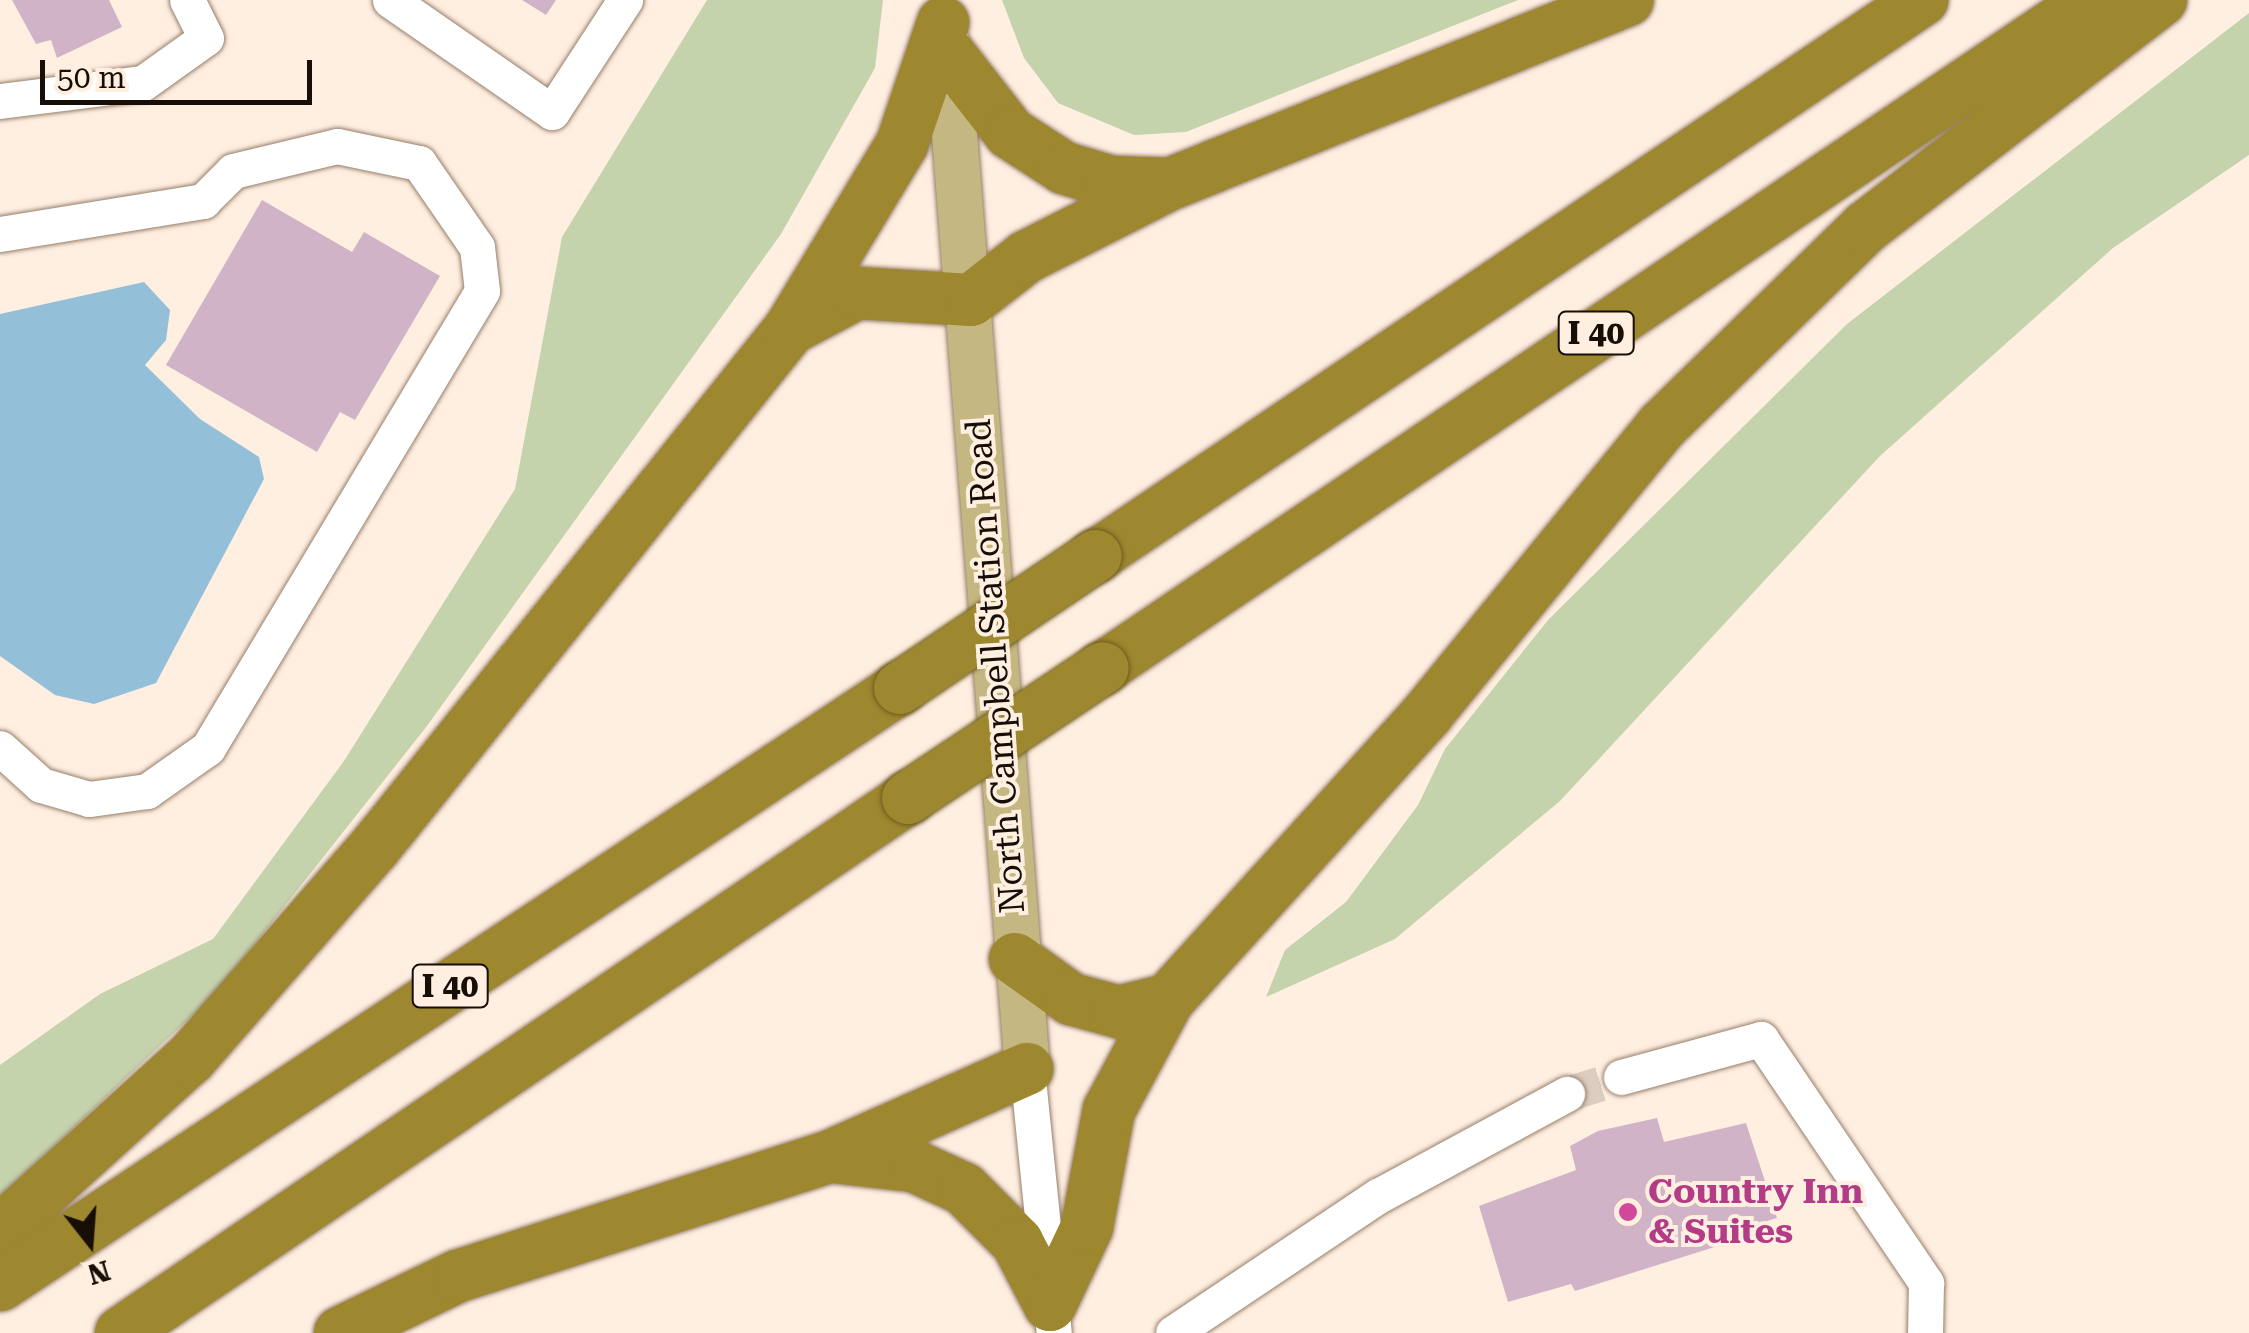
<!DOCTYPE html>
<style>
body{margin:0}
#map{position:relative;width:2249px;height:1333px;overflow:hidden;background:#ffefe1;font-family:"Roboto Serif",serif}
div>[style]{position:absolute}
.green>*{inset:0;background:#c5d3ad}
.water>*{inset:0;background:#94bfd8}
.building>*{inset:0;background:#d0b3c6}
.minor-tunnel>*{height:35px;margin-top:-17.5px;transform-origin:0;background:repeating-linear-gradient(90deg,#dccdc0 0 35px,transparent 0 53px)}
.roads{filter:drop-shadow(0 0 2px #967f6a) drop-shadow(0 0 2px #967f6a)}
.minor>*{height:35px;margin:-17.5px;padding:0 17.5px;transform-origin:17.5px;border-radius:17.5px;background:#fff}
.major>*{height:45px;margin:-22.5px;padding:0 22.5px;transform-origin:22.5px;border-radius:22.5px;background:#c4b782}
.highway>*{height:52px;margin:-26px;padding:0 26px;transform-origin:26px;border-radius:26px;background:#9d872f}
.bridges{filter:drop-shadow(0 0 2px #6e5d21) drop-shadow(0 0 2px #6e5d21)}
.highway-bridge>*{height:52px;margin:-26px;padding:0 26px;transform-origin:26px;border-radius:26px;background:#9d872f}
.dots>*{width:28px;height:28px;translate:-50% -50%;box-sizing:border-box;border:5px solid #ffefe1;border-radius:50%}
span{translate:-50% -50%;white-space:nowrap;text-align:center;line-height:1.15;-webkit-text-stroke:8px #ffefe1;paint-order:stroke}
.shield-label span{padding:2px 8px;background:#ffefe1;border:2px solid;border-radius:8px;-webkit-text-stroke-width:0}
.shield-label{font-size:32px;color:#170f07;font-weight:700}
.street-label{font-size:35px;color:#170f07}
.hotel-label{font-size:35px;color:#b23c85;font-weight:700}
.left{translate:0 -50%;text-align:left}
.north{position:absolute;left:40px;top:1193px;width:100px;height:100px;-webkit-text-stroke:8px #ffefe1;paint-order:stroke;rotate:163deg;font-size:28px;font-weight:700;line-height:40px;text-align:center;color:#170f07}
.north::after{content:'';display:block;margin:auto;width:35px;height:45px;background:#170f07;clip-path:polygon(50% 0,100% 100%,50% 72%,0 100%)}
.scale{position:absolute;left:40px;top:60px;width:272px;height:45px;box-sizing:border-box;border:5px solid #170f07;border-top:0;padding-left:12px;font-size:30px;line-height:35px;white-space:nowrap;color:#170f07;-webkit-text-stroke:8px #ffefe1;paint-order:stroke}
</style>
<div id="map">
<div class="green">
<i style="clip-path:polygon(707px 0,883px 0,875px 68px,781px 234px,427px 726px,215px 994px,0 1197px,0 1065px,100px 994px,213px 939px,344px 761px,515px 489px,562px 237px)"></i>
<i style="clip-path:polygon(1002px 0,1518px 0,1186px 132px,1134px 135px,1058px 103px,1024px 58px)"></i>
<i style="clip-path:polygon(2249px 13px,2249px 155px,2113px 248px,1880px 456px,1560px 801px,1395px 939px,1266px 997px,1285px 950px,1346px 902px,1418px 805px,1445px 749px,1548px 620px,1847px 324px)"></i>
</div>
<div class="water">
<i style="clip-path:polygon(144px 282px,170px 310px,166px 340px,145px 365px,200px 419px,259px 457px,264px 479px,156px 683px,94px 704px,55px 695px,0 656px,0 314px)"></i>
</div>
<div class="building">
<i style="clip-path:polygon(12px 0,109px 0,122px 27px,57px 58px,51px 40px,36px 44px)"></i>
<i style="clip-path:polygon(522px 0,556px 0,546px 15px)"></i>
<i style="clip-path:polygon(262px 200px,352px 252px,364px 232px,440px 276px,355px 420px,340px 412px,317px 452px,166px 365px)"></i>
<i style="clip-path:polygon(1657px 1118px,1664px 1142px,1746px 1123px,1777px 1218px,1737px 1230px,1740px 1239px,1575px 1291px,1571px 1284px,1508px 1302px,1479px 1206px,1576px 1170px,1570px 1146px,1598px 1131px)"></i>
</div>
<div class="minor-tunnel">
<i style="left:1567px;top:1094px;width:57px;rotate:-17.5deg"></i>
</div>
<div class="roads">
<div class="minor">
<i style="left:390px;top:0;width:197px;rotate:34.7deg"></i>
<i style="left:552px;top:112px;width:134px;rotate:-56.9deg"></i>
<i style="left:0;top:101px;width:144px;rotate:-7.2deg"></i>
<i style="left:143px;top:83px;width:77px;rotate:-35.5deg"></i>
<i style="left:206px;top:38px;width:42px;rotate:-116.6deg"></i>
<i style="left:0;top:234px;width:206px;rotate:-9.2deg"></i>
<i style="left:203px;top:201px;width:42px;rotate:-45deg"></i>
<i style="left:233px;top:171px;width:107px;rotate:-13.5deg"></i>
<i style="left:337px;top:146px;width:84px;rotate:11.7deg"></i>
<i style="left:419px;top:163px;width:102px;rotate:55.4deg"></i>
<i style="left:477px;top:247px;width:44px;rotate:83.5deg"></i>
<i style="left:482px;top:291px;width:533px;rotate:120.95deg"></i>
<i style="left:208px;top:748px;width:75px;rotate:144.8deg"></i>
<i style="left:147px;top:791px;width:59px;rotate:172.1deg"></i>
<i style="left:89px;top:799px;width:50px;rotate:-163.7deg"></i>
<i style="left:41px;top:785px;width:55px;rotate:-137.9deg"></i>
<i style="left:1027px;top:1069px;width:265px;rotate:84.2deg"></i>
<i style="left:1621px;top:1077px;width:145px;rotate:-15.2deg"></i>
<i style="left:1761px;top:1039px;width:295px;rotate:55.9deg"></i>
<i style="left:1926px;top:1283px;width:50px;rotate:91.1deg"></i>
<i style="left:1173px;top:1333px;width:247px;rotate:-33.8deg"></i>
<i style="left:1378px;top:1196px;width:215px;rotate:-28.4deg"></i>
</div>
<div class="major">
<i style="left:947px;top:44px;width:1028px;rotate:85.54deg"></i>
</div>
<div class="highway">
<i style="left:948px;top:53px;width:101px;rotate:52.2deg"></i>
<i style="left:1010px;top:133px;width:64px;rotate:32.9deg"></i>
<i style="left:1064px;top:168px;width:49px;rotate:16.6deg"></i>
<i style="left:1111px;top:182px;width:59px;rotate:1.9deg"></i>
<i style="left:1170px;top:184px;width:493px;rotate:-21.9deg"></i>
<i style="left:793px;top:327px;width:72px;rotate:-28deg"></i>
<i style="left:857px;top:293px;width:114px;rotate:3.5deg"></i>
<i style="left:971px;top:300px;width:70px;rotate:-38deg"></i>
<i style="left:1026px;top:257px;width:155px;rotate:-26.9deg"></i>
<i style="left:1096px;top:556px;width:996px;rotate:-33.95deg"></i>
<i style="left:1103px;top:668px;width:1193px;rotate:-34.06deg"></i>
<i style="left:1015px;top:959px;width:69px;rotate:35.5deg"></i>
<i style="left:1071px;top:999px;width:50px;rotate:15.2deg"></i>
<i style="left:1119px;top:1012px;width:50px;rotate:-13.8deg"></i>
<i style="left:833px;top:1157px;width:81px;rotate:6.3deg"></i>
<i style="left:914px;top:1166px;width:55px;rotate:24.7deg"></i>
<i style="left:964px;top:1189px;width:75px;rotate:45deg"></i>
<i style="left:1017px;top:1242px;width:71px;rotate:62.4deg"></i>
<i style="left:0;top:1231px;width:256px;rotate:-42.2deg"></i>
<i style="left:190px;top:1059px;width:281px;rotate:-48.9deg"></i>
<i style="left:375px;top:847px;width:664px;rotate:-51.3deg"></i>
<i style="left:790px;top:329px;width:216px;rotate:-58.8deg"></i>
<i style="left:902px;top:144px;width:128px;rotate:-71.3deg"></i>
<i style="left:0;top:1285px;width:1080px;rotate:-33.56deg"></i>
<i style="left:1050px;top:1305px;width:86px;rotate:-64.6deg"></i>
<i style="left:1087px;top:1227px;width:119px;rotate:-79.4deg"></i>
<i style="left:1109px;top:1110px;width:125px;rotate:-61.8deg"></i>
<i style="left:1168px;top:1000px;width:386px;rotate:-47.8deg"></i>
<i style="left:1427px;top:714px;width:372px;rotate:-50.8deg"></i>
<i style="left:1662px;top:426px;width:285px;rotate:-44.3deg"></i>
<i style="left:1866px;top:227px;width:372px;rotate:-37.6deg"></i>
<i style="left:121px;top:1333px;width:952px;rotate:-34.21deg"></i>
<i style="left:340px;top:1333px;width:131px;rotate:-25.8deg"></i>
<i style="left:458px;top:1276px;width:390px;rotate:-17.8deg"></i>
<i style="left:829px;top:1157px;width:217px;rotate:-24deg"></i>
</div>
</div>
<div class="bridges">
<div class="highway-bridge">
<i style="left:900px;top:688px;width:236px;rotate:-34deg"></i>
<i style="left:908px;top:798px;width:234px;rotate:-33.7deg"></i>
</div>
</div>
<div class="dots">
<i style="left:1628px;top:1212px;background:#d1479c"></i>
</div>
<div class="shield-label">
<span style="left:1596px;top:333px">I 40</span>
<span style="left:450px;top:986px">I 40</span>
</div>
<div class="street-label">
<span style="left:996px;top:666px;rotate:-94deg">North Campbell Station Road</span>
</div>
<div class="hotel-label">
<span class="left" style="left:1648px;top:1212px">Country Inn<br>&amp; Suites</span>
</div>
<div class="north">N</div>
<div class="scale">50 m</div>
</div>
